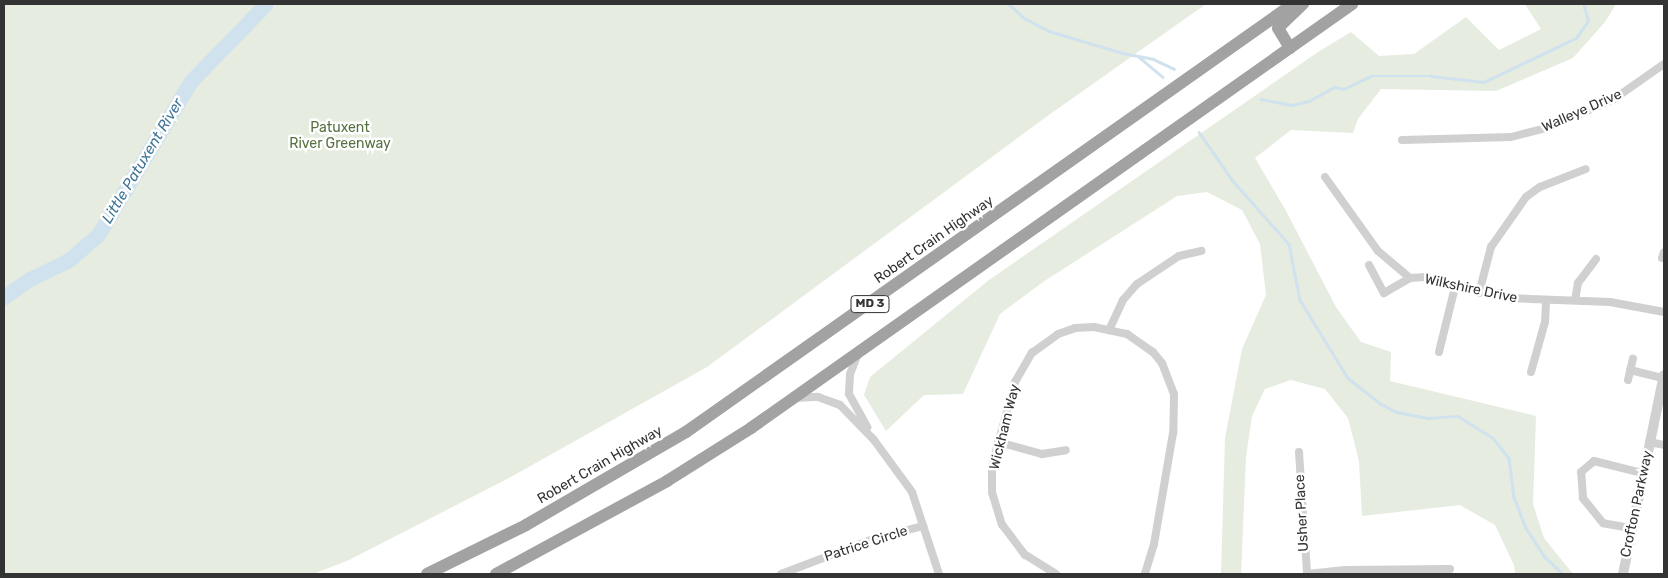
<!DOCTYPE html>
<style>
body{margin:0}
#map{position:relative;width:1668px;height:578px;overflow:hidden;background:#fff;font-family:Rubik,sans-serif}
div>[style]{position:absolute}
.green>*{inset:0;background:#e6ecdf}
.stream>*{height:2.5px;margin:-1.25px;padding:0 1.25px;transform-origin:1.25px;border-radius:1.25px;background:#cfe2ee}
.river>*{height:15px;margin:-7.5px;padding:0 7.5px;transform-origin:7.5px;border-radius:7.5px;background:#cfe2ee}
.minor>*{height:8px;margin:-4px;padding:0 4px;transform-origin:4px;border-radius:4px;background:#d0d0d0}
.tertiary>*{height:10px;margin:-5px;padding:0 5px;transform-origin:5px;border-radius:5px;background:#d0d0d0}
.trunk>*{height:12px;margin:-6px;padding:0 6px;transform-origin:6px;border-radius:6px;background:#a2a2a2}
span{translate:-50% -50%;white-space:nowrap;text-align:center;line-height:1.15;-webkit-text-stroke:5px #fff;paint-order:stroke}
.shield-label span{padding:1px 4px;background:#fff;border:1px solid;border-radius:4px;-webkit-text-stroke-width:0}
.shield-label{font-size:12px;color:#333;font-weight:700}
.street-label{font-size:14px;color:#333}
.park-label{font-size:14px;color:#56703f}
.water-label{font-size:15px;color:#3f7597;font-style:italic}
.frame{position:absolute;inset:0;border:5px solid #333;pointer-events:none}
</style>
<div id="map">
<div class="green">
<i style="clip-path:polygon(4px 4px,1206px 4px,1046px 117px,707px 367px,509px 478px,349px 560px,313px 574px,4px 574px)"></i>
<i style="clip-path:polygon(1525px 4px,1616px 4px,1605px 22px,1573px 58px,1496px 91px,1381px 89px,1358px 119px,1353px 133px,1291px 130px,1255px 158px,1285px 209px,1336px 307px,1361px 342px,1391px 352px,1390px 381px,1536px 416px,1533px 504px,1544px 538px,1573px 574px,1515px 574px,1514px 565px,1495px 525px,1460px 505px,1362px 516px,1359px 461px,1348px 418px,1325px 389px,1291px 380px,1265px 389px,1252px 416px,1246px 457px,1241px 574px,1221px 574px,1225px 438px,1242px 349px,1266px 295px,1260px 244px,1242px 210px,1207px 192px,1177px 196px,1043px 282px,1000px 314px,963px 394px,924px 395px,886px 431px,864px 395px,870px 377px,989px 280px,1318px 52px,1351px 32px,1379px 56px,1414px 54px,1466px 17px,1499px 50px,1541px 29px)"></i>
</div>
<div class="stream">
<i style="left:1009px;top:4px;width:21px;rotate:43deg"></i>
<i style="left:1024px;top:18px;width:28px;rotate:27deg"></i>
<i style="left:1049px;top:31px;width:77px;rotate:16.6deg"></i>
<i style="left:1123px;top:53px;width:31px;rotate:11deg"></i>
<i style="left:1153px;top:59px;width:23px;rotate:25deg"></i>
<i style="left:1139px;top:57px;width:31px;rotate:40deg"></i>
<i style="left:1261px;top:99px;width:32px;rotate:11deg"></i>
<i style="left:1292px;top:105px;width:17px;rotate:-13deg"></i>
<i style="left:1309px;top:101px;width:29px;rotate:-29deg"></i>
<i style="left:1334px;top:87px;width:10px;rotate:11deg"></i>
<i style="left:1344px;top:89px;width:30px;rotate:-26deg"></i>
<i style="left:1371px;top:76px;width:60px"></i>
<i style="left:1431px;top:76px;width:53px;rotate:6.5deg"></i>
<i style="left:1484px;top:82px;width:102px;rotate:-25.6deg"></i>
<i style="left:1576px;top:38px;width:21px;rotate:-55deg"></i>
<i style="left:1588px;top:21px;width:18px;rotate:-106deg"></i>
<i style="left:1199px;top:132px;width:60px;rotate:55.2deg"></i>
<i style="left:1233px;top:181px;width:84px;rotate:48.4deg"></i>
<i style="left:1289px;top:244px;width:57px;rotate:78.9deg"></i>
<i style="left:1300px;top:300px;width:92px;rotate:58.4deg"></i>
<i style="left:1348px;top:378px;width:42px;rotate:38.2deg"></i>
<i style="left:1381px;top:404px;width:18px;rotate:27deg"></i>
<i style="left:1397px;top:412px;width:32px;rotate:11deg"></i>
<i style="left:1428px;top:418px;width:30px;rotate:-4deg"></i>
<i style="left:1458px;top:416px;width:40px;rotate:32deg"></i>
<i style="left:1492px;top:437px;width:27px;rotate:51deg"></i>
<i style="left:1509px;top:458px;width:39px;rotate:83deg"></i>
<i style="left:1514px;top:497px;width:33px;rotate:69deg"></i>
<i style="left:1526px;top:528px;width:35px;rotate:57deg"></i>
<i style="left:1545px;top:557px;width:25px;rotate:43deg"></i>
</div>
<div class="river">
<i style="left:4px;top:297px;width:32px;rotate:-35deg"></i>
<i style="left:30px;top:279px;width:43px;rotate:-26deg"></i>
<i style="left:69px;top:260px;width:38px;rotate:-41deg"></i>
<i style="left:98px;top:235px;width:180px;rotate:-58.9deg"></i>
<i style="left:191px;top:81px;width:107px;rotate:-45.8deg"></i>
</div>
<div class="minor">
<i style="left:1402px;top:140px;width:109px;rotate:-1.6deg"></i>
<i style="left:1511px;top:137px;width:40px;rotate:-14.4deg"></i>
<i style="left:1550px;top:127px;width:70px;rotate:-23.6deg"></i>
<i style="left:1614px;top:99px;width:61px;rotate:-35deg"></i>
<i style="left:1325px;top:177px;width:91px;rotate:54.4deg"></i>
<i style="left:1378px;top:251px;width:42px;rotate:40.2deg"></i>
<i style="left:1410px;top:278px;width:15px;rotate:-4deg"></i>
<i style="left:1425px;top:277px;width:84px;rotate:14.5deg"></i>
<i style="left:1506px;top:298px;width:104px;rotate:2.2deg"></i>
<i style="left:1610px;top:302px;width:55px;rotate:10.5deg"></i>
<i style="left:1662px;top:258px;width:6px;rotate:-72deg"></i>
<i style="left:1369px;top:265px;width:32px;rotate:62deg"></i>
<i style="left:1384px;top:293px;width:30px;rotate:-30deg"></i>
<i style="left:1479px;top:293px;width:48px;rotate:-75.4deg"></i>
<i style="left:1491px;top:247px;width:61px;rotate:-55deg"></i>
<i style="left:1526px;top:197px;width:17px;rotate:-36deg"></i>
<i style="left:1540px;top:187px;width:49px;rotate:-21.4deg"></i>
<i style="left:1575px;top:300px;width:17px;rotate:-80deg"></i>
<i style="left:1578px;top:283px;width:30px;rotate:-53deg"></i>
<i style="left:1110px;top:328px;width:31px;rotate:-65deg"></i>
<i style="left:1123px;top:300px;width:21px;rotate:-49deg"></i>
<i style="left:1137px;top:284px;width:50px;rotate:-33.7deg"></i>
<i style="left:1179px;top:256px;width:23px;rotate:-13deg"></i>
<i style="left:1439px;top:352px;width:67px;rotate:-76.2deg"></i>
<i style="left:857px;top:356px;width:19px;rotate:111deg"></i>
<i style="left:850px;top:374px;width:20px;rotate:93deg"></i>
<i style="left:849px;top:394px;width:38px;rotate:61deg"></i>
<i style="left:1630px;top:370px;width:34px;rotate:14deg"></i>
<i style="left:1531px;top:372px;width:52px;rotate:-74.4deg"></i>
<i style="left:1545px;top:322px;width:21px;rotate:-87deg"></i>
<i style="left:1628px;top:380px;width:22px;rotate:-77deg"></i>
<i style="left:796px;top:398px;width:22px;rotate:-3deg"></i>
<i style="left:818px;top:397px;width:23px;rotate:20deg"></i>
<i style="left:840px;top:405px;width:49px;rotate:45.8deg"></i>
<i style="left:874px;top:440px;width:64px;rotate:53.8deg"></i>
<i style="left:912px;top:492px;width:86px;rotate:71.8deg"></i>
<i style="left:998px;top:442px;width:46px;rotate:15.3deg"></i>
<i style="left:1042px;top:454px;width:24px;rotate:-9deg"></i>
<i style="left:1649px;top:442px;width:15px;rotate:11deg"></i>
<i style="left:1299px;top:452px;width:122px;rotate:86.2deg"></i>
<i style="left:1630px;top:528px;width:27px;rotate:-170deg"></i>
<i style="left:1603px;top:523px;width:32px;rotate:-129deg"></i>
<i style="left:1583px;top:498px;width:26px;rotate:-94deg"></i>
<i style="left:1581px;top:472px;width:17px;rotate:-40deg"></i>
<i style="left:1594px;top:461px;width:49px;rotate:14deg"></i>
<i style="left:781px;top:574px;width:98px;rotate:-20.8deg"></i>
<i style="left:873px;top:539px;width:52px;rotate:-14.6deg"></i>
<i style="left:1056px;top:574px;width:36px;rotate:-148deg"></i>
<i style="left:1025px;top:555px;width:38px;rotate:-127deg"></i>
<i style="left:1002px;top:525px;width:34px;rotate:-107deg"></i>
<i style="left:992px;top:492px;width:26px;rotate:-90deg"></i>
<i style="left:992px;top:466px;width:87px;rotate:-74.7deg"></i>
<i style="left:1015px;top:382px;width:34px;rotate:-60deg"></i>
<i style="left:1032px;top:353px;width:32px;rotate:-36deg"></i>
<i style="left:1058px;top:334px;width:18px;rotate:-19deg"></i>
<i style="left:1075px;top:328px;width:19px;rotate:-3deg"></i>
<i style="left:1094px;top:327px;width:34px;rotate:12deg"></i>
<i style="left:1127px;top:334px;width:32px;rotate:35deg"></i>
<i style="left:1153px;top:352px;width:14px;rotate:51deg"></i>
<i style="left:1162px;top:363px;width:33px;rotate:69deg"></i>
<i style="left:1174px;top:394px;width:39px;rotate:91deg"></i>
<i style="left:1173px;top:433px;width:113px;rotate:99.7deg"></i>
<i style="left:1154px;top:544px;width:31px;rotate:107deg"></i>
<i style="left:1307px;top:574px;width:38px;rotate:-6deg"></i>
<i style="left:1345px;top:570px;width:105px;rotate:-0.5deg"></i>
</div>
<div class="tertiary">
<i style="left:1623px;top:574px;width:203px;rotate:-78.4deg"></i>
</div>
<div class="trunk">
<i style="left:1290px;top:48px;width:23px;rotate:-121deg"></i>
<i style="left:1278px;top:28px;width:35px;rotate:-44deg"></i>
<i style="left:427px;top:574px;width:110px;rotate:-26.3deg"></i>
<i style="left:526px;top:525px;width:185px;rotate:-30.2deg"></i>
<i style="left:686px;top:432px;width:743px;rotate:-35.19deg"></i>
<i style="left:496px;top:574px;width:195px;rotate:-28.5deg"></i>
<i style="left:667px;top:481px;width:99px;rotate:-32.2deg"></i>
<i style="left:751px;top:428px;width:736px;rotate:-35.2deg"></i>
</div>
<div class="shield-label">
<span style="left:870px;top:304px">MD 3</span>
</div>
<div class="street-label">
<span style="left:1582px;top:111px;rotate:-24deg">Walleye Drive</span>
<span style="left:934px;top:240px;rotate:-35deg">Robert Crain Highway</span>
<span style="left:1471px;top:289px;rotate:12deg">Wilkshire Drive</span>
<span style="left:1005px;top:427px;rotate:-76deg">Wickham Way</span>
<span style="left:600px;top:465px;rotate:-30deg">Robert Crain Highway</span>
<span style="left:1637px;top:504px;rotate:-78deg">Crofton Parkway</span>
<span style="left:1302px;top:513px;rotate:-93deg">Usher Place</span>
<span style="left:866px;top:544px;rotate:-18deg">Patrice Circle</span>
</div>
<div class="park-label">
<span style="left:340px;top:136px">Patuxent<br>River Greenway</span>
</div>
<div class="water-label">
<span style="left:143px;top:161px;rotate:-59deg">Little Patuxent River</span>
</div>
<div class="frame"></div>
</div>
